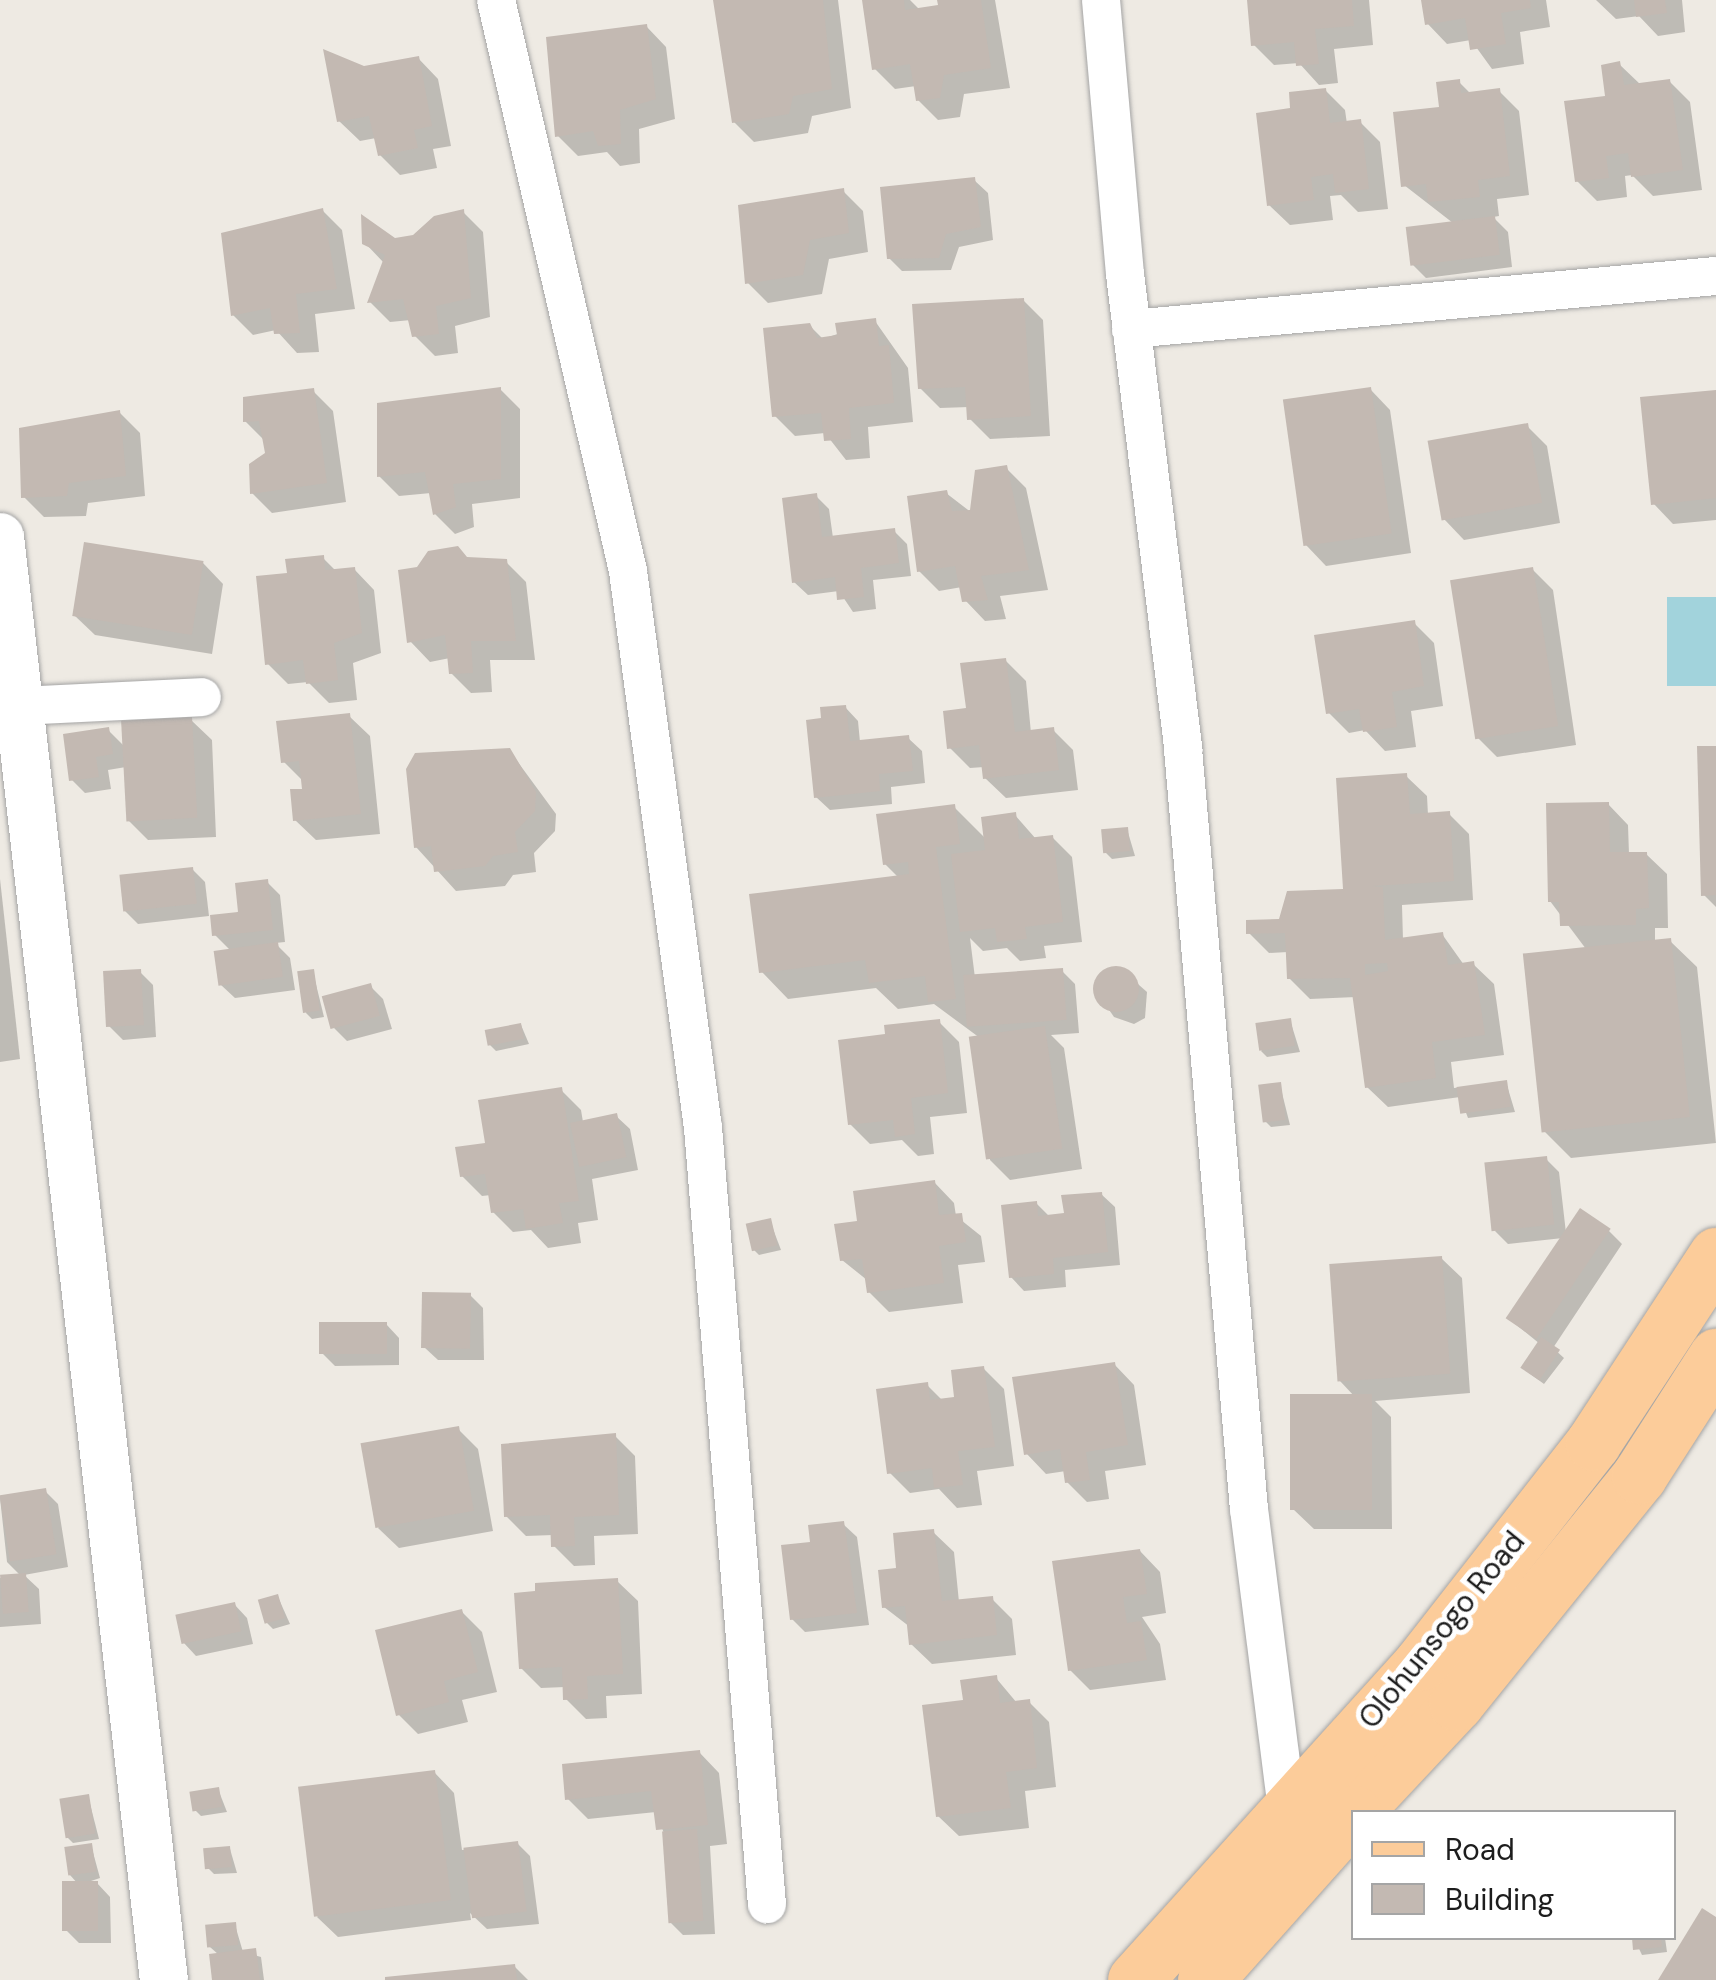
<!DOCTYPE html>
<style>
body{margin:0}
#map{position:relative;width:1716px;height:1980px;overflow:hidden;background:#eeeae3;font-family:"DM Sans",sans-serif}
div>[style]{position:absolute}
.water>*{inset:0;background:#a2d3dc;transform-origin:0 0}
.shadow>*{inset:0;background:#0003}
.building>*{inset:0;background:#c3b9b2;transform-origin:0 0}
.round{border-radius:50%}
.roads{filter:drop-shadow(0 0 2px #a4a4a4) drop-shadow(0 0 2px #a4a4a4)}
.minor>*{height:38px;margin:-19px;padding:0 19px;transform-origin:19px;border-radius:19px;background:#fff}
.tertiary>*{height:48px;margin:-24px;padding:0 24px;transform-origin:24px;border-radius:24px;background:#fff}
.primary>*{height:55px;margin:-27.5px;padding:0 27.5px;transform-origin:27.5px;border-radius:27.5px;background:#fccc9a}
span{translate:-50% -50%;white-space:nowrap;text-align:center;line-height:1.15;-webkit-text-stroke:10px #fff;paint-order:stroke}
.street-label{font-size:30px;color:#1d1d1d}
.legend{position:absolute;left:1351px;top:1810px;width:325px;height:130px;box-sizing:border-box;background:#fff;border:2px solid #a5a5a5;margin:0;padding:12px 18px;list-style:none;font-size:30px;color:#1d1d1d}
.legend li{display:flex;align-items:center;gap:20px;height:50px}
.legend b{width:50px;border:2px solid #a5a5a5}
</style>
<div id="map">
<div class="water">
<i style="left:1667px;top:597px;width:49px;height:89px"></i>
</div>
<div class="shadow">
<i style="clip-path:polygon(723px 0,838px 0,851px 108px,812px 116px,808px 133px,754px 142px,734px 122px)"></i>
<i style="clip-path:polygon(864px 0,910px 0,920px 10px,940px 7px,939px 0,995px 0,1010px 88px,964px 94px,960px 117px,938px 120px,918px 100px,916px 86px,895px 89px,875px 69px)"></i>
<i style="clip-path:polygon(1249px 0,1369px 0,1373px 45px,1334px 49px,1338px 83px,1319px 85px,1299px 63px,1274px 65px,1254px 45px)"></i>
<i style="clip-path:polygon(1424px 0,1546px 0,1550px 27px,1520px 32px,1524px 64px,1492px 69px,1471px 40px,1447px 44px,1427px 23px)"></i>
<i style="clip-path:polygon(1596px 0,1682px 0,1685px 32px,1658px 36px,1639px 16px,1616px 19px)"></i>
<i style="clip-path:polygon(646px 26px,666px 47px,675px 119px,639px 129px,640px 163px,620px 166px,607px 152px,578px 156px,558px 136px)"></i>
<i style="clip-path:polygon(418px 58px,438px 79px,451px 146px,433px 149px,437px 168px,400px 175px,380px 155px,376px 138px,360px 141px,339px 121px,364px 69px)"></i>
<i style="clip-path:polygon(1619px 64px,1641px 85px,1669px 81px,1690px 102px,1702px 190px,1653px 196px,1632px 175px,1625px 176px,1627px 197px,1597px 201px,1577px 181px)"></i>
<i style="clip-path:polygon(1459px 82px,1471px 94px,1499px 91px,1519px 111px,1529px 195px,1497px 199px,1499px 216px,1493px 217px,1508px 232px,1512px 267px,1426px 278px,1413px 265px,1453px 223px,1404px 185px)"></i>
<i style="clip-path:polygon(1325px 90px,1345px 110px,1347px 124px,1360px 122px,1380px 142px,1388px 209px,1358px 212px,1341px 195px,1330px 196px,1333px 220px,1290px 225px,1269px 205px,1293px 111px)"></i>
<i style="clip-path:polygon(974px 180px,988px 193px,993px 240px,959px 247px,951px 270px,902px 271px,889px 258px)"></i>
<i style="clip-path:polygon(843px 191px,863px 211px,868px 252px,829px 259px,822px 294px,768px 303px,748px 283px)"></i>
<i style="clip-path:polygon(322px 210px,342px 230px,355px 309px,315px 314px,319px 352px,297px 353px,276px 330px,253px 335px,233px 315px)"></i>
<i style="clip-path:polygon(463px 212px,483px 232px,490px 317px,455px 326px,458px 353px,435px 356px,415px 336px,411px 320px,390px 322px,370px 302px,384px 263px,365px 243px,414px 238px)"></i>
<i style="clip-path:polygon(1023px 300px,1043px 320px,1050px 436px,990px 439px,970px 419px,969px 407px,940px 408px,920px 388px)"></i>
<i style="clip-path:polygon(875px 321px,908px 368px,913px 422px,868px 427px,870px 458px,846px 460px,825px 433px,795px 436px,775px 416px,810px 326px,823px 339px)"></i>
<i style="clip-path:polygon(500px 389px,520px 409px,520px 498px,472px 504px,474px 527px,455px 534px,435px 514px,431px 493px,399px 496px,379px 476px)"></i>
<i style="clip-path:polygon(1370px 389px,1390px 410px,1411px 553px,1326px 566px,1306px 545px)"></i>
<i style="clip-path:polygon(313px 391px,333px 411px,346px 502px,272px 513px,252px 493px,268px 454px,265px 441px,245px 421px)"></i>
<i style="clip-path:polygon(1716px 392px,1716px 520px,1673px 524px,1653px 503px)"></i>
<i style="clip-path:polygon(120px 413px,140px 433px,145px 496px,88px 503px,86px 516px,44px 517px,24px 497px)"></i>
<i style="clip-path:polygon(1527px 426px,1547px 446px,1560px 523px,1464px 540px,1444px 519px)"></i>
<i style="clip-path:polygon(1006px 468px,1026px 488px,1048px 590px,1000px 596px,1006px 619px,985px 621px,965px 600px,962px 587px,939px 591px,919px 571px,946px 493px,972px 513px)"></i>
<i style="clip-path:polygon(816px 496px,829px 509px,833px 538px,894px 531px,907px 544px,911px 576px,873px 580px,876px 609px,853px 612px,839px 591px,808px 595px,794px 582px)"></i>
<i style="clip-path:polygon(323px 558px,336px 571px,354px 569px,374px 590px,381px 653px,353px 663px,357px 700px,329px 703px,308px 682px,288px 684px,267px 663px,289px 575px)"></i>
<i style="clip-path:polygon(468px 559px,506px 562px,526px 582px,535px 660px,490px 660px,492px 692px,471px 693px,451px 673px,450px 658px,430px 662px,410px 641px)"></i>
<i style="clip-path:polygon(203px 563px,223px 584px,212px 654px,95px 635px,74px 615px)"></i>
<i style="clip-path:polygon(1533px 570px,1553px 590px,1576px 745px,1497px 757px,1477px 737px)"></i>
<i style="clip-path:polygon(1414px 623px,1434px 643px,1443px 706px,1411px 711px,1416px 747px,1385px 751px,1365px 730px,1349px 733px,1328px 712px)"></i>
<i style="clip-path:polygon(1005px 660px,1026px 681px,1031px 733px,1053px 730px,1073px 750px,1078px 790px,1006px 798px,985px 778px,984px 767px,970px 768px,950px 748px)"></i>
<i style="clip-path:polygon(845px 707px,858px 721px,860px 742px,908px 738px,922px 751px,925px 783px,891px 787px,892px 804px,830px 810px,816px 797px,824px 720px)"></i>
<i style="clip-path:polygon(349px 716px,370px 736px,380px 834px,316px 840px,295px 820px,304px 782px,284px 762px)"></i>
<i style="clip-path:polygon(191px 720px,212px 740px,216px 837px,148px 840px,128px 820px,126px 767px,108px 770px,111px 789px,85px 793px,72px 780px,108px 730px,125px 747px)"></i>
<i style="clip-path:polygon(1716px 748px,1716px 907px,1704px 895px)"></i>
<i style="clip-path:polygon(509px 750px,556px 814px,555px 831px,534px 853px,536px 872px,513px 875px,505px 886px,456px 891px,416px 847px)"></i>
<i style="clip-path:polygon(1406px 776px,1427px 796px,1428px 815px,1449px 814px,1469px 834px,1473px 900px,1402px 905px,1403px 940px,1442px 934px,1464px 965px,1473px 964px,1494px 984px,1504px 1055px,1451px 1062px,1454px 1088px,1506px 1082px,1515px 1112px,1468px 1118px,1460px 1097px,1388px 1107px,1367px 1087px,1356px 997px,1310px 999px,1289px 978px,1288px 952px,1269px 953px,1249px 933px,1346px 891px)"></i>
<i style="clip-path:polygon(1608px 804px,1628px 825px,1629px 854px,1646px 854px,1667px 874px,1668px 928px,1655px 928px,1655px 942px,1670px 941px,1697px 967px,1716px 1143px,1571px 1158px,1544px 1131px,1586px 949px,1550px 901px)"></i>
<i style="clip-path:polygon(954px 807px,986px 839px,1015px 815px,1036px 839px,1052px 837px,1072px 857px,1082px 942px,1044px 946px,1046px 958px,1020px 961px,1007px 948px,983px 951px,970px 938px,975px 978px,1062px 971px,1075px 984px,1079px 1033px,1051px 1035px,1064px 1048px,1082px 1169px,1010px 1180px,990px 1160px,980px 1038px,934px 1004px,898px 1009px,876px 988px,788px 999px,762px 972px,899px 878px,885px 864px)"></i>
<i style="clip-path:polygon(1127px 829px,1135px 856px,1112px 859px,1106px 853px)"></i>
<i style="clip-path:polygon(192px 869px,205px 882px,209px 916px,138px 924px,125px 911px)"></i>
<i style="clip-path:polygon(0 879px,20px 1059px,0 1062px)"></i>
<i style="clip-path:polygon(267px 882px,280px 895px,285px 942px,275px 943px,290px 958px,295px 990px,235px 998px,221px 985px,231px 951px,215px 935px)"></i>
<i style="clip-path:polygon(1122px 970px,1147px 992px,1145px 1018px,1134px 1024px,1114px 1017px,1096px 991px,1104px 973px)"></i>
<i style="clip-path:polygon(140px 972px,153px 985px,156px 1037px,123px 1040px,109px 1026px)"></i>
<i style="clip-path:polygon(313px 972px,324px 1017px,312px 1019px,306px 1013px)"></i>
<i style="clip-path:polygon(370px 986px,383px 999px,392px 1029px,347px 1041px,334px 1028px)"></i>
<i style="clip-path:polygon(1290px 1020px,1300px 1052px,1267px 1057px,1261px 1051px)"></i>
<i style="clip-path:polygon(939px 1022px,959px 1042px,967px 1113px,930px 1117px,934px 1154px,918px 1156px,902px 1140px,870px 1144px,850px 1124px,888px 1036px)"></i>
<i style="clip-path:polygon(521px 1025px,529px 1044px,496px 1051px,490px 1045px)"></i>
<i style="clip-path:polygon(1280px 1085px,1290px 1125px,1271px 1127px,1265px 1121px)"></i>
<i style="clip-path:polygon(561px 1090px,581px 1110px,583px 1122px,616px 1116px,630px 1129px,638px 1170px,592px 1179px,598px 1220px,578px 1223px,581px 1243px,548px 1248px,531px 1230px,513px 1232px,493px 1212px,491px 1195px,482px 1196px,462px 1176px)"></i>
<i style="clip-path:polygon(1546px 1159px,1559px 1172px,1566px 1233px,1609px 1231px,1622px 1244px,1553px 1348px,1564px 1358px,1544px 1384px,1529px 1373px,1540px 1344px,1509px 1319px,1563px 1238px,1508px 1244px,1495px 1231px)"></i>
<i style="clip-path:polygon(934px 1182px,954px 1203px,956px 1216px,981px 1236px,985px 1262px,958px 1265px,963px 1303px,889px 1312px,869px 1292px,867px 1280px,842px 1260px,860px 1223px)"></i>
<i style="clip-path:polygon(1101px 1194px,1115px 1207px,1120px 1265px,1065px 1270px,1066px 1287px,1024px 1291px,1011px 1277px,1036px 1203px,1050px 1217px,1066px 1216px)"></i>
<i style="clip-path:polygon(770px 1221px,781px 1250px,759px 1255px,753px 1249px)"></i>
<i style="clip-path:polygon(1441px 1258px,1462px 1278px,1470px 1393px,1375px 1401px,1391px 1417px,1392px 1529px,1314px 1529px,1293px 1509px,1355px 1397px,1340px 1381px)"></i>
<i style="clip-path:polygon(470px 1295px,483px 1308px,484px 1360px,438px 1360px,424px 1347px)"></i>
<i style="clip-path:polygon(386px 1324px,399px 1338px,399px 1365px,335px 1366px,322px 1353px)"></i>
<i style="clip-path:polygon(1114px 1364px,1134px 1385px,1146px 1465px,1105px 1471px,1109px 1499px,1087px 1502px,1067px 1482px,1066px 1471px,1046px 1474px,1026px 1453px)"></i>
<i style="clip-path:polygon(983px 1368px,1004px 1389px,1014px 1466px,977px 1471px,982px 1505px,957px 1508px,939px 1489px,910px 1493px,890px 1473px,927px 1385px,943px 1401px,957px 1399px)"></i>
<i style="clip-path:polygon(458px 1429px,478px 1449px,493px 1531px,399px 1548px,378px 1528px)"></i>
<i style="clip-path:polygon(615px 1436px,635px 1456px,638px 1534px,594px 1536px,595px 1565px,574px 1566px,554px 1546px,553px 1535px,526px 1536px,506px 1516px)"></i>
<i style="clip-path:polygon(45px 1491px,58px 1504px,68px 1567px,24px 1575px,39px 1589px,41px 1624px,0 1627px,0 1578px,21px 1576px,7px 1562px,0 1498px)"></i>
<i style="clip-path:polygon(843px 1524px,857px 1537px,869px 1625px,805px 1632px,792px 1619px,813px 1544px)"></i>
<i style="clip-path:polygon(933px 1532px,954px 1552px,959px 1602px,992px 1599px,1012px 1619px,1016px 1655px,932px 1664px,911px 1644px,910px 1627px,884px 1607px,899px 1570px)"></i>
<i style="clip-path:polygon(1140px 1551px,1160px 1572px,1166px 1613px,1142px 1617px,1160px 1644px,1166px 1680px,1090px 1690px,1070px 1670px)"></i>
<i style="clip-path:polygon(617px 1581px,638px 1601px,642px 1694px,606px 1696px,607px 1718px,586px 1719px,566px 1699px,565px 1687px,541px 1688px,521px 1668px)"></i>
<i style="clip-path:polygon(278px 1597px,290px 1624px,273px 1629px,267px 1623px)"></i>
<i style="clip-path:polygon(234px 1604px,247px 1618px,253px 1644px,196px 1656px,183px 1642px)"></i>
<i style="clip-path:polygon(461px 1611px,482px 1632px,497px 1692px,462px 1700px,468px 1722px,418px 1734px,398px 1714px)"></i>
<i style="clip-path:polygon(996px 1678px,1017px 1703px,1029px 1702px,1049px 1722px,1056px 1787px,1025px 1791px,1029px 1828px,959px 1836px,938px 1816px,966px 1702px)"></i>
<i style="clip-path:polygon(699px 1752px,719px 1773px,727px 1844px,710px 1846px,715px 1934px,683px 1935px,670px 1922px,665px 1836px,656px 1812px,588px 1819px,568px 1799px)"></i>
<i style="clip-path:polygon(434px 1772px,454px 1793px,462px 1850px,517px 1843px,530px 1856px,539px 1924px,487px 1929px,470px 1913px,471px 1920px,338px 1937px,317px 1917px)"></i>
<i style="clip-path:polygon(218px 1789px,227px 1812px,201px 1816px,195px 1810px)"></i>
<i style="clip-path:polygon(88px 1796px,99px 1839px,73px 1843px,67px 1837px)"></i>
<i style="clip-path:polygon(91px 1845px,100px 1878px,82px 1884px,97px 1883px,110px 1897px,111px 1943px,79px 1943px,66px 1930px,78px 1884px,70px 1875px)"></i>
<i style="clip-path:polygon(230px 1849px,237px 1873px,214px 1874px,208px 1868px)"></i>
<i style="clip-path:polygon(235px 1925px,243px 1952px,261px 1957px,264px 1980px,214px 1980px,219px 1955px,210px 1947px)"></i>
<i style="clip-path:polygon(1634px 1938px,1665px 1938px,1667px 1952px,1642px 1955px)"></i>
<i style="clip-path:polygon(514px 1966px,528px 1980px,384px 1980px)"></i>
</div>
<div class="building">
<i style="clip-path:polygon(713px 0,823px 0,832px 89px,793px 96px,789px 114px,732px 123px)"></i>
<i style="clip-path:polygon(862px 0,904px 0,905px 10px,938px 5px,937px 0,981px 0,991px 68px,944px 75px,940px 98px,916px 101px,910px 64px,872px 70px)"></i>
<i style="clip-path:polygon(1247px 0,1352px 0,1354px 26px,1315px 29px,1319px 64px,1296px 66px,1294px 42px,1251px 46px)"></i>
<i style="clip-path:polygon(1421px 0,1530px 0,1531px 8px,1501px 13px,1506px 44px,1470px 50px,1465px 18px,1425px 25px)"></i>
<i style="clip-path:polygon(1634px 0,1665px 0,1667px 13px,1636px 17px)"></i>
<i style="clip-path:polygon(647px 24px,656px 99px,620px 110px,621px 144px,598px 146px,593px 131px,555px 137px,546px 37px)"></i>
<i style="clip-path:polygon(323px 49px,364px 66px,419px 56px,432px 126px,414px 130px,418px 148px,378px 156px,369px 116px,337px 122px)"></i>
<i style="clip-path:polygon(1620px 61px,1624px 85px,1670px 79px,1683px 170px,1631px 177px,1628px 153px,1606px 156px,1609px 178px,1575px 182px,1564px 101px,1605px 96px,1601px 65px)"></i>
<i style="clip-path:polygon(1460px 79px,1461px 93px,1500px 88px,1510px 176px,1478px 180px,1480px 197px,1428px 202px,1426px 184px,1401px 187px,1393px 112px,1439px 107px,1436px 82px)"></i>
<i style="clip-path:polygon(1326px 88px,1330px 123px,1361px 119px,1369px 189px,1335px 193px,1333px 174px,1311px 177px,1314px 200px,1267px 206px,1256px 113px,1290px 108px,1289px 92px)"></i>
<i style="clip-path:polygon(975px 177px,981px 227px,946px 234px,939px 258px,887px 259px,880px 187px)"></i>
<i style="clip-path:polygon(844px 188px,849px 233px,810px 240px,803px 275px,745px 284px,738px 205px)"></i>
<i style="clip-path:polygon(323px 208px,337px 289px,296px 294px,300px 333px,274px 334px,270px 308px,231px 316px,221px 233px)"></i>
<i style="clip-path:polygon(464px 209px,471px 298px,436px 306px,439px 334px,412px 337px,403px 299px,367px 303px,385px 255px,362px 244px,361px 214px,395px 238px,413px 235px,434px 216px)"></i>
<i style="left:1495px;top:216px;width:39px;height:90px;rotate:83deg"></i>
<i style="clip-path:polygon(1024px 298px,1031px 416px,967px 420px,965px 387px,918px 389px,912px 304px)"></i>
<i style="clip-path:polygon(876px 318px,879px 346px,889px 345px,894px 403px,849px 408px,851px 439px,824px 441px,821px 413px,772px 417px,763px 328px,810px 323px,817px 338px,837px 335px,835px 323px)"></i>
<i style="clip-path:polygon(501px 387px,501px 479px,453px 484px,456px 507px,433px 515px,425px 472px,377px 477px,377px 403px)"></i>
<i style="left:1371px;top:387px;width:148px;height:89px;rotate:82deg"></i>
<i style="clip-path:polygon(314px 388px,327px 483px,250px 494px,249px 464px,265px 453px,259px 421px,243px 422px,243px 397px)"></i>
<i style="clip-path:polygon(1716px 390px,1716px 498px,1651px 505px,1640px 397px)"></i>
<i style="clip-path:polygon(120px 410px,126px 476px,69px 483px,67px 496px,21px 498px,19px 428px)"></i>
<i style="left:1528px;top:423px;width:81px;height:102px;rotate:80deg"></i>
<i style="clip-path:polygon(1007px 465px,1029px 570px,981px 576px,988px 600px,962px 602px,955px 566px,917px 572px,907px 496px,947px 490px,952px 511px,970px 510px,975px 470px)"></i>
<i style="clip-path:polygon(817px 493px,822px 537px,895px 528px,899px 563px,861px 568px,864px 597px,837px 600px,835px 577px,792px 583px,782px 498px)"></i>
<i style="left:84px;top:542px;width:121px;height:75px;rotate:9deg"></i>
<i style="clip-path:polygon(458px 546px,467px 557px,507px 559px,516px 641px,471px 641px,473px 673px,449px 674px,445px 635px,407px 643px,398px 570px,417px 567px,428px 551px)"></i>
<i style="clip-path:polygon(324px 555px,325px 570px,355px 567px,362px 633px,334px 643px,338px 680px,306px 684px,303px 660px,265px 665px,256px 576px,287px 573px,285px 559px)"></i>
<i style="left:1533px;top:567px;width:161px;height:84px;rotate:81deg"></i>
<i style="clip-path:polygon(1415px 620px,1424px 686px,1392px 692px,1397px 727px,1363px 732px,1359px 709px,1326px 714px,1314px 635px)"></i>
<i style="clip-path:polygon(1006px 658px,1015px 732px,1054px 727px,1059px 770px,983px 779px,979px 745px,947px 749px,943px 711px,966px 708px,960px 663px)"></i>
<i style="clip-path:polygon(846px 705px,850px 741px,909px 735px,913px 771px,879px 774px,880px 791px,814px 798px,806px 720px,821px 718px,820px 707px)"></i>
<i style="clip-path:polygon(350px 713px,361px 814px,293px 821px,290px 789px,302px 789px,299px 761px,281px 763px,276px 721px)"></i>
<i style="left:192px;top:717px;width:101px;height:71px;rotate:87deg"></i>
<i style="clip-path:polygon(109px 727px,113px 754px,96px 757px,99px 777px,69px 781px,63px 734px)"></i>
<i style="clip-path:polygon(1697px 746px,1716px 746px,1716px 895px,1701px 896px)"></i>
<i style="clip-path:polygon(510px 748px,536px 792px,535px 811px,515px 832px,518px 852px,493px 856px,485px 866px,434px 872px,431px 846px,414px 848px,406px 769px,415px 753px)"></i>
<i style="clip-path:polygon(evenodd,1407px 773px,1410px 814px,1450px 811px,1454px 881px,1372px 886px,1383px 887px,1385px 940px,1443px 932px,1448px 965px,1474px 961px,1485px 1035px,1432px 1042px,1436px 1078px,1365px 1088px,1350px 978px,1287px 979px,1285px 933px,1246px 934px,1246px 920px,1279px 919px,1287px 891px,1343px 889px,1336px 778px,1407px 773px,1387px 963px,1388px 971px,1365px 975px,1365px 964px,1387px 963px)"></i>
<i style="clip-path:polygon(1609px 802px,1610px 852px,1647px 852px,1649px 908px,1636px 909px,1636px 925px,1560px 926px,1559px 902px,1548px 902px,1546px 803px)"></i>
<i style="clip-path:polygon(955px 804px,960px 844px,936px 847px,956px 999px,928px 1002px,925px 976px,869px 983px,865px 960px,759px 973px,749px 894px,909px 874px,908px 862px,883px 865px,876px 814px)"></i>
<i style="clip-path:polygon(1016px 812px,1019px 839px,1053px 835px,1063px 922px,1025px 927px,1027px 939px,997px 942px,995px 928px,960px 932px,951px 854px,985px 850px,981px 817px)"></i>
<i style="left:1128px;top:827px;width:24px;height:27px;rotate:85deg"></i>
<i style="left:193px;top:867px;width:37px;height:74px;rotate:84deg"></i>
<i style="clip-path:polygon(268px 879px,273px 930px,212px 936px,210px 915px,238px 912px,235px 883px)"></i>
<i style="left:1671px;top:938px;width:180px;height:149px;rotate:84deg"></i>
<i style="left:278px;top:942px;width:35px;height:65px;rotate:82deg"></i>
<i class="round" style="left:1093px;top:966px;width:46px;height:46px"></i>
<i style="left:1063px;top:968px;width:52px;height:100px;rotate:86deg"></i>
<i style="left:141px;top:969px;width:56px;height:38px;rotate:87deg"></i>
<i style="left:314px;top:969px;width:42px;height:17px;rotate:82deg"></i>
<i style="left:371px;top:983px;width:34px;height:51px;rotate:75deg"></i>
<i style="left:1291px;top:1018px;width:28px;height:36px;rotate:82deg"></i>
<i style="clip-path:polygon(940px 1019px,948px 1093px,911px 1098px,915px 1134px,895px 1137px,893px 1120px,848px 1125px,838px 1040px,885px 1034px,884px 1025px)"></i>
<i style="left:521px;top:1023px;width:16px;height:37px;rotate:79deg"></i>
<i style="left:1045px;top:1026px;width:124px;height:77px;rotate:82deg"></i>
<i style="left:1507px;top:1080px;width:27px;height:51px;rotate:82deg"></i>
<i style="left:1281px;top:1082px;width:38px;height:23px;rotate:83deg"></i>
<i style="clip-path:polygon(562px 1087px,579px 1201px,559px 1203px,563px 1223px,526px 1229px,523px 1209px,491px 1213px,485px 1174px,460px 1177px,455px 1147px,485px 1143px,478px 1100px)"></i>
<i style="left:617px;top:1113px;width:45px;height:48px;rotate:78deg"></i>
<i style="left:1547px;top:1156px;width:69px;height:63px;rotate:84deg"></i>
<i style="clip-path:polygon(935px 1180px,939px 1215px,962px 1213px,966px 1242px,939px 1246px,944px 1283px,867px 1293px,862px 1259px,840px 1261px,834px 1224px,857px 1221px,853px 1191px)"></i>
<i style="clip-path:polygon(1102px 1192px,1108px 1252px,1053px 1258px,1054px 1274px,1009px 1278px,1001px 1205px,1037px 1201px,1038px 1216px,1064px 1213px,1061px 1195px)"></i>
<i style="left:1580px;top:1208px;width:37px;height:133px;rotate:34deg"></i>
<i style="left:771px;top:1218px;width:28px;height:26px;rotate:77deg"></i>
<i style="left:1442px;top:1256px;width:118px;height:113px;rotate:86deg"></i>
<i style="left:422px;top:1292px;width:49px;height:56px;rotate:1deg"></i>
<i style="left:319px;top:1322px;width:68px;height:32px"></i>
<i style="left:1541px;top:1337px;width:23px;height:37px;rotate:34deg"></i>
<i style="clip-path:polygon(1115px 1362px,1128px 1445px,1086px 1452px,1090px 1480px,1065px 1483px,1060px 1449px,1024px 1455px,1012px 1377px)"></i>
<i style="clip-path:polygon(984px 1366px,995px 1447px,958px 1451px,963px 1485px,934px 1488px,932px 1468px,887px 1474px,876px 1389px,928px 1382px,930px 1400px,954px 1397px,951px 1370px)"></i>
<i style="left:1290px;top:1394px;width:82px;height:116px"></i>
<i style="left:459px;top:1426px;width:86px;height:100px;rotate:80deg"></i>
<i style="clip-path:polygon(616px 1433px,619px 1515px,574px 1517px,575px 1546px,551px 1547px,550px 1515px,504px 1517px,501px 1444px)"></i>
<i style="left:46px;top:1488px;width:67px;height:47px;rotate:81deg"></i>
<i style="clip-path:polygon(844px 1521px,857px 1613px,790px 1620px,781px 1545px,810px 1542px,808px 1525px)"></i>
<i style="clip-path:polygon(934px 1529px,942px 1601px,993px 1596px,997px 1635px,909px 1645px,905px 1606px,882px 1608px,878px 1570px,896px 1568px,893px 1533px)"></i>
<i style="clip-path:polygon(1140px 1549px,1147px 1594px,1123px 1597px,1127px 1623px,1141px 1621px,1147px 1660px,1068px 1671px,1052px 1561px)"></i>
<i style="left:26px;top:1573px;width:39px;height:26px;rotate:86deg"></i>
<i style="clip-path:polygon(618px 1578px,623px 1674px,587px 1676px,588px 1699px,563px 1700px,562px 1667px,519px 1669px,514px 1593px,535px 1591px,535px 1583px)"></i>
<i style="left:278px;top:1594px;width:25px;height:21px;rotate:74deg"></i>
<i style="left:235px;top:1602px;width:30px;height:61px;rotate:78deg"></i>
<i style="clip-path:polygon(462px 1609px,478px 1672px,444px 1681px,449px 1702px,396px 1716px,375px 1630px)"></i>
<i style="clip-path:polygon(997px 1675px,1000px 1703px,1030px 1699px,1037px 1768px,1006px 1772px,1011px 1808px,936px 1817px,922px 1705px,963px 1700px,960px 1680px)"></i>
<i style="clip-path:polygon(700px 1750px,708px 1825px,656px 1830px,651px 1791px,565px 1800px,562px 1764px)"></i>
<i style="left:435px;top:1770px;width:131px;height:138px;rotate:83deg"></i>
<i style="left:219px;top:1787px;width:20px;height:30px;rotate:81deg"></i>
<i style="left:89px;top:1794px;width:40px;height:30px;rotate:81deg"></i>
<i style="left:697px;top:1829px;width:92px;height:35px;rotate:86deg"></i>
<i style="left:518px;top:1841px;width:71px;height:55px;rotate:83deg"></i>
<i style="left:92px;top:1843px;width:29px;height:28px;rotate:82deg"></i>
<i style="left:230px;top:1846px;width:21px;height:27px;rotate:85deg"></i>
<i style="left:62px;top:1881px;width:36px;height:50px"></i>
<i style="clip-path:polygon(1702px 1908px,1716px 1917px,1716px 1980px,1658px 1980px)"></i>
<i style="left:236px;top:1922px;width:23px;height:31px;rotate:85deg"></i>
<i style="clip-path:polygon(1632px 1938px,1661px 1938px,1662px 1947px,1633px 1950px)"></i>
<i style="clip-path:polygon(256px 1948px,260px 1980px,212px 1980px,209px 1954px)"></i>
<i style="clip-path:polygon(515px 1964px,517px 1980px,385px 1980px,385px 1977px)"></i>
</div>
<div class="roads">
<div class="minor">
<i style="left:496px;top:0;width:586px;rotate:76.98deg"></i>
<i style="left:628px;top:571px;width:562px;rotate:82.33deg"></i>
<i style="left:703px;top:1128px;width:779px;rotate:85.29deg"></i>
<i style="left:1101px;top:0;width:275px;rotate:85deg"></i>
<i style="left:1125px;top:274px;width:479px;rotate:83deg"></i>
<i style="left:1183px;top:749px;width:763px;rotate:85.04deg"></i>
<i style="left:1249px;top:1509px;width:303px;rotate:82.8deg"></i>
<i style="left:1131px;top:329px;width:587px;rotate:-5.18deg"></i>
<i style="left:0;top:707px;width:202px;rotate:-2.8deg"></i>
</div>
<div class="tertiary">
<i style="left:0;top:537px;width:1452px;rotate:83.52deg"></i>
</div>
<div class="primary">
<i style="left:1354px;top:1812px;width:149px;rotate:-46.9deg"></i>
<i style="left:1456px;top:1703px;width:292px;rotate:-51.1deg"></i>
<i style="left:1639px;top:1476px;width:143px;rotate:-57.3deg"></i>
<i style="left:1135px;top:1980px;width:428px;rotate:-47.9deg"></i>
<i style="left:1422px;top:1662px;width:278px;rotate:-52deg"></i>
<i style="left:1593px;top:1443px;width:225px;rotate:-56.8deg"></i>
<i style="left:1205px;top:1980px;width:224px;rotate:-48.3deg"></i>
</div>
</div>
<div class="street-label">
<span style="left:1442px;top:1630px;rotate:-51deg">Olohunsogo Road</span>
</div>
<ul class="legend">
<li><b style="height:12px;background:#fccc9a"></b>Road</li>
<li><b style="height:28px;background:#c3b9b2"></b>Building</li>
</ul>
</div>
